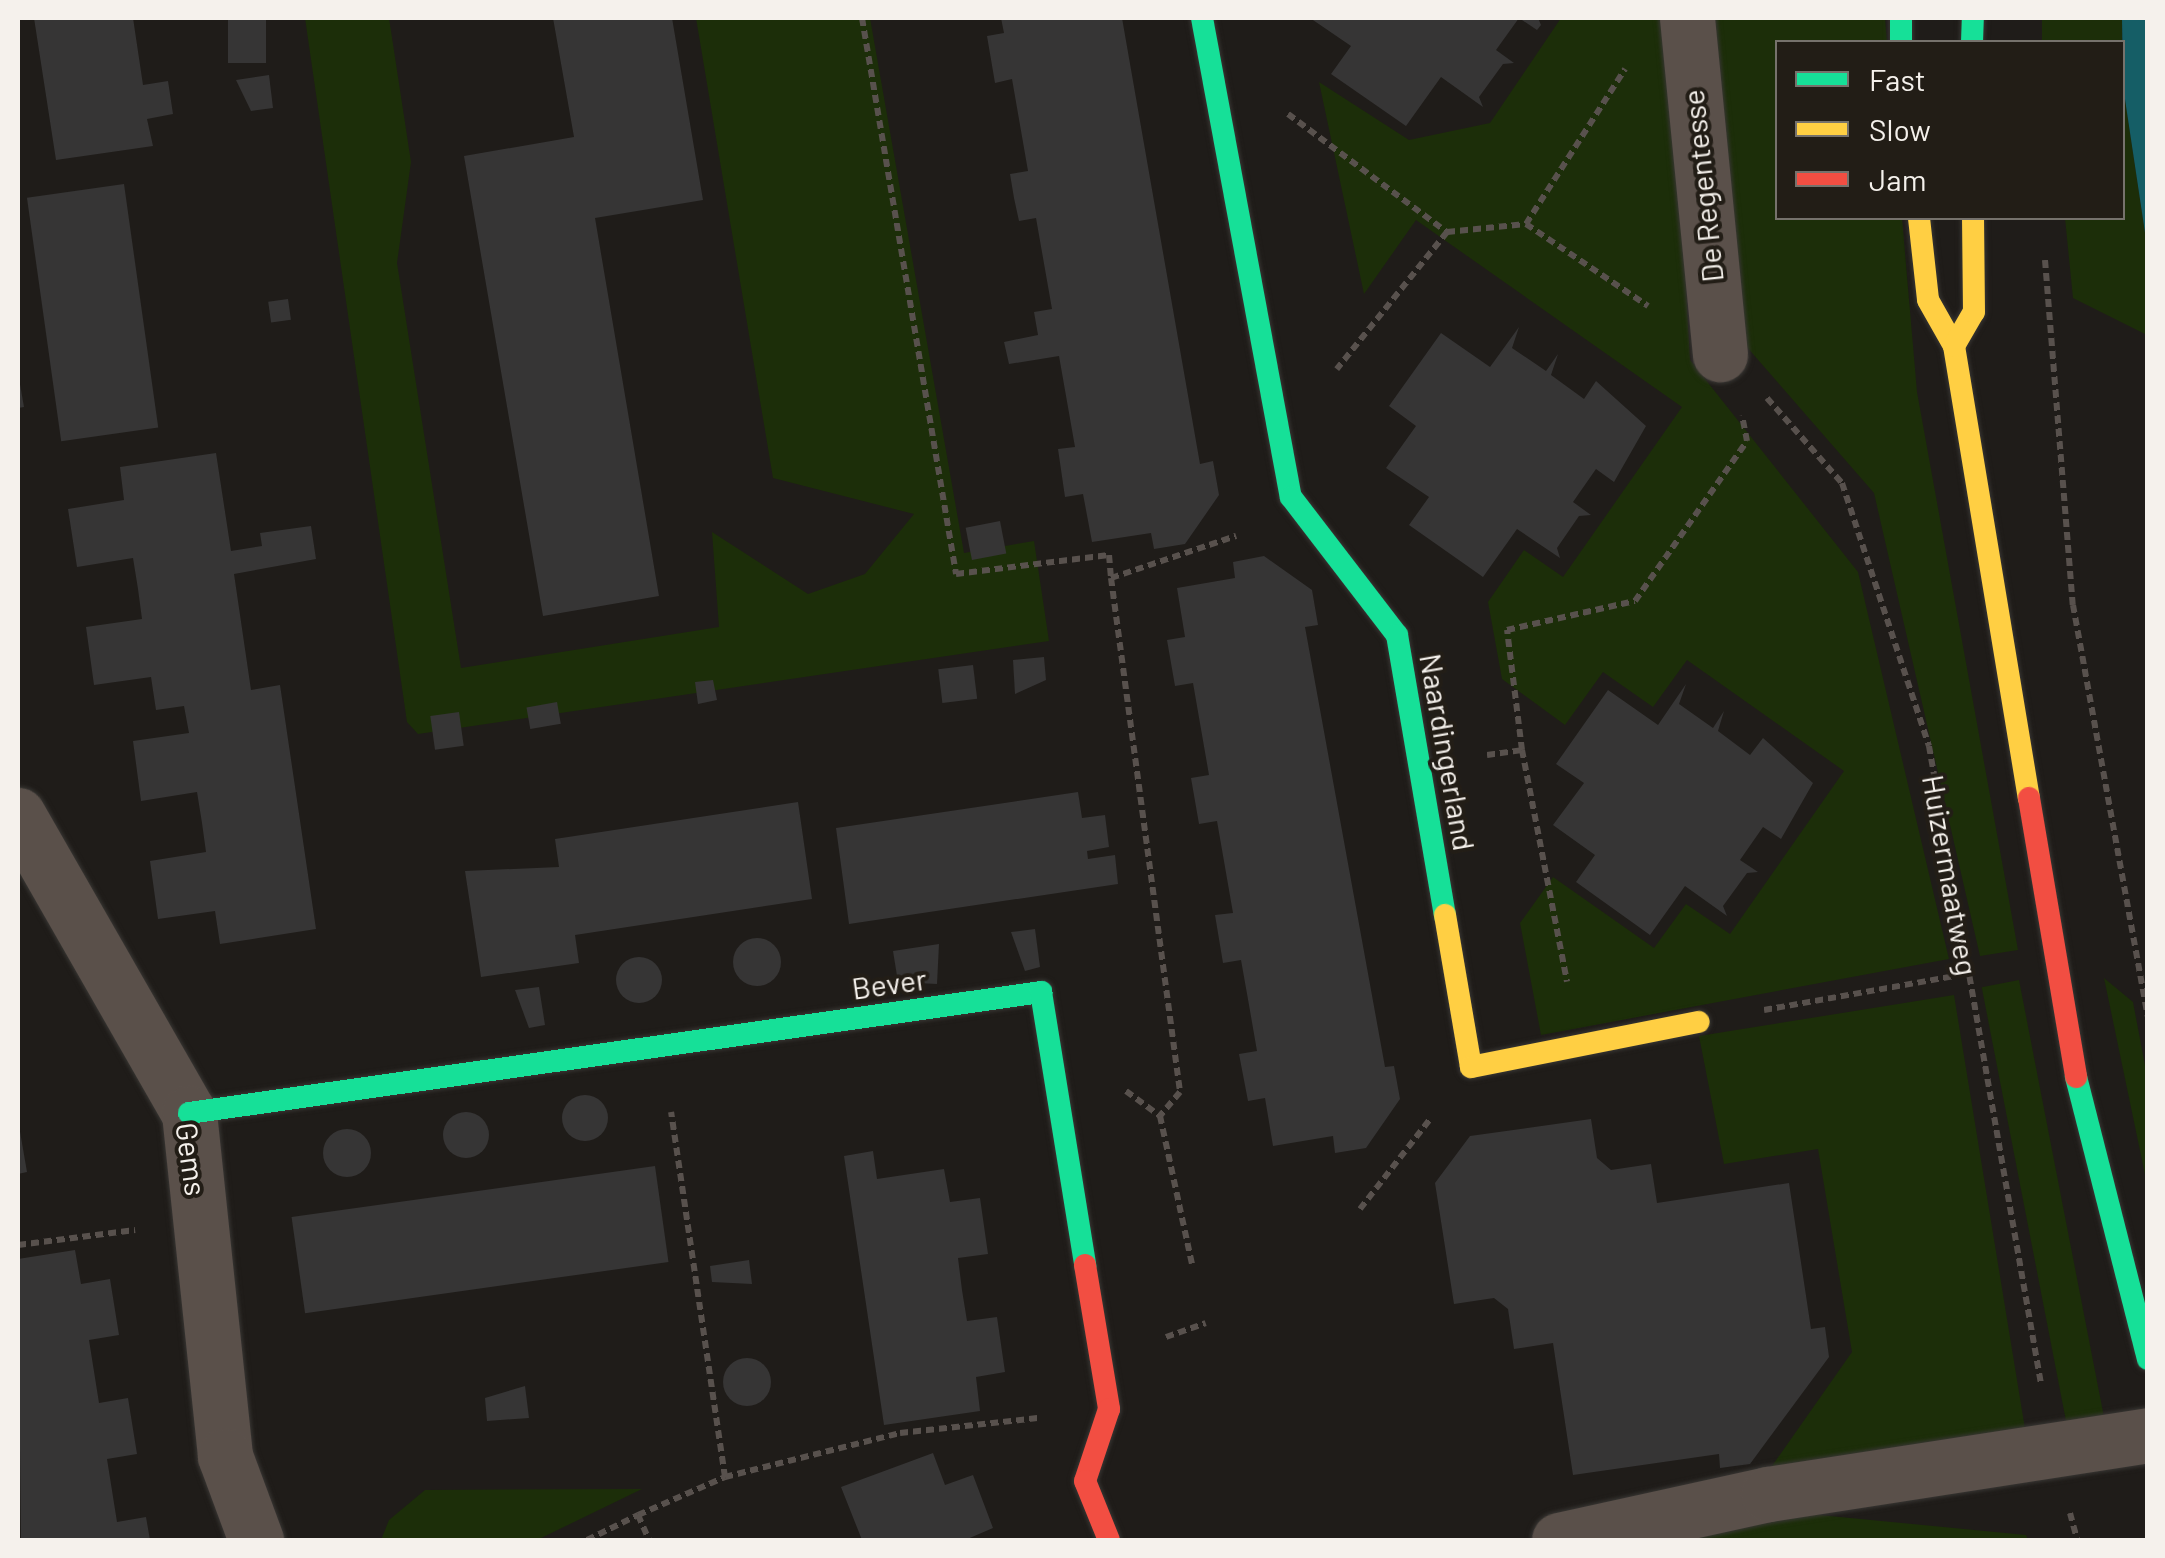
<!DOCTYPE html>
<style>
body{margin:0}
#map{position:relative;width:2165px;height:1558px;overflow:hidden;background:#1f1c19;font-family:Barlow,sans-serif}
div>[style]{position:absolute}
.green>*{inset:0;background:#1c2e09;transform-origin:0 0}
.water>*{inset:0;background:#155e66}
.building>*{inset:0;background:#363535;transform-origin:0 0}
.round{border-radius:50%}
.path>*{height:6px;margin-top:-3px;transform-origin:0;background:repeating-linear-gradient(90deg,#58514d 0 8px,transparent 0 13px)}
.roads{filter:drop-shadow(0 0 2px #383633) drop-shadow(0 0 2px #383633)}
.street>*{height:55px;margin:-27.5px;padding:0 27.5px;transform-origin:27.5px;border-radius:27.5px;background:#5a504a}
.fast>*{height:22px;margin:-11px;padding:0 11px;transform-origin:11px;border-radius:11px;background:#16e098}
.slow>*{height:22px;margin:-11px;padding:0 11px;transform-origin:11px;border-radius:11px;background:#ffcf43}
.jam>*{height:22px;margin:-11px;padding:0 11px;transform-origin:11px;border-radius:11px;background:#f24e42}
span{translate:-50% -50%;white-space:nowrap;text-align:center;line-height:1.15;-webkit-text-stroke:8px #221d16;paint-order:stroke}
.street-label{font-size:30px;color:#f5f1ec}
.frame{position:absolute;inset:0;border:20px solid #f5f1ec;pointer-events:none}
.legend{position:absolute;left:1775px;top:40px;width:350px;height:180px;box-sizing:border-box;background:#221d16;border:2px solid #76726c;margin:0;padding:12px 18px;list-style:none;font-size:30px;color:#f5f1ec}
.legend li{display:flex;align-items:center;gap:20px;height:50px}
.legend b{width:50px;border:2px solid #76726c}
</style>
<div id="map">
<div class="green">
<i style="clip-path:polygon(305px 18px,389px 18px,411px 162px,397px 263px,461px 668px,719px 627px,712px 532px,808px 594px,865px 574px,914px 514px,773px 478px,696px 18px,870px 18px,964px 553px,1034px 541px,1049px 641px,418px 734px,407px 722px)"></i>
<i style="clip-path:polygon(1561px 18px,1671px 18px,1690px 360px,1858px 572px,1949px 959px,1541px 1035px,1520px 923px,1553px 877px,1654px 948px,1686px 904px,1730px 934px,1844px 771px,1687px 660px,1653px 707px,1603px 672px,1565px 725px,1502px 679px,1488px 602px,1524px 550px,1563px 577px,1682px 407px,1416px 220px,1364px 294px,1319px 82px,1409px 140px,1490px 123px)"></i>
<i style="clip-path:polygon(1711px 18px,1885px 18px,1887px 42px,1778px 42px,1778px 218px,1902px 218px,1917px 392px,2018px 950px,1980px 956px,1874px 493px,1746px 346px)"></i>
<i style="left:2042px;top:18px;width:80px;height:24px"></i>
<i style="clip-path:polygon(2123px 86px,2147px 246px,2147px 335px,2073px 298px,2065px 218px,2122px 218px)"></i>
<i style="clip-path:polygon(2104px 978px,2133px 1002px,2147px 1076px,2147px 1184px)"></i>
<i style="left:2019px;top:980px;width:456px;height:38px;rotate:79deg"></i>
<i style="clip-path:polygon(1954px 995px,2026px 1435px,1765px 1476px,1852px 1352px,1818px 1149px,1724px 1164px,1699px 1036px)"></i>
<i style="clip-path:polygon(642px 1489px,537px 1540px,381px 1540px,389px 1520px,425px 1490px)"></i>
<i style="clip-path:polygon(1778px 1511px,2026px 1535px,2028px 1540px,1671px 1540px)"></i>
</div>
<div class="water">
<i style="clip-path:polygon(2122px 18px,2147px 18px,2147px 246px,2123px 86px)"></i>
</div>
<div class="building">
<i style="clip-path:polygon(34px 18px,133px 18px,143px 85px,168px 81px,173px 114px,147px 119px,153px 146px,56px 160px)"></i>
<i style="left:228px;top:18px;width:38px;height:45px"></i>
<i style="clip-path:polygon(553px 18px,672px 18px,703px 200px,595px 218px,659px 596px,543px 616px,464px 156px,574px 137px)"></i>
<i style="clip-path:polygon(1001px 18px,1122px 18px,1200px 464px,1213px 461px,1219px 495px,1185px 544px,1154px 549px,1151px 533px,1092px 542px,1083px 494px,1065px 497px,1058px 449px,1075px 447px,1059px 356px,1009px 364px,1004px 342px,1038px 335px,1034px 312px,1052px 309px,1036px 218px,1019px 221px,1014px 198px,1010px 174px,1028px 171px,1012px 79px,995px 83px,987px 36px,1004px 33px)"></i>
<i style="clip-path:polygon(1310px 18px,1519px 18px,1496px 50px,1514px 63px,1503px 64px,1479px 97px,1483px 107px,1441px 77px,1406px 126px,1331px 74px,1351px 46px)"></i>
<i style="clip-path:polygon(1519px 18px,1538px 18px,1541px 25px,1537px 30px)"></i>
<i style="clip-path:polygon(269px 75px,273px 108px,251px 111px,236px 80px)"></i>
<i style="left:124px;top:184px;width:246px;height:98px;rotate:82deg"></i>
<i style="left:288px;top:299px;width:21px;height:20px;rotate:82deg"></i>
<i style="clip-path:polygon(1519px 327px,1512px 348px,1546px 371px,1558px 354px,1551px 375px,1584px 399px,1596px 381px,1646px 426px,1614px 482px,1596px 469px,1573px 502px,1591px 515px,1579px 516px,1557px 548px,1560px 558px,1517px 529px,1483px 577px,1409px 525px,1429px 497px,1386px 468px,1416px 426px,1389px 406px,1441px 333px,1490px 367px)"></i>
<i style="clip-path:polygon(18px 373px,24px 407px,18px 408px)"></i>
<i style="clip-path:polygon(216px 453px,231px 551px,262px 546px,260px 533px,311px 526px,316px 559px,234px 574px,251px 690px,280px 685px,316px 929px,220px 944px,215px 911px,158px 919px,150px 861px,206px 852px,202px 823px,197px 792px,141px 801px,133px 741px,189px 733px,184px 706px,156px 710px,151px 677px,94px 685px,86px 627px,142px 619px,138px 589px,133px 558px,77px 567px,68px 509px,124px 500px,120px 467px)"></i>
<i style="left:1000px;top:521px;width:33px;height:35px;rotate:79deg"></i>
<i style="clip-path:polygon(1264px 556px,1312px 590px,1318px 625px,1305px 627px,1385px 1067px,1394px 1066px,1400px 1099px,1366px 1148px,1335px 1153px,1333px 1136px,1273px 1146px,1265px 1098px,1248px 1101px,1239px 1054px,1257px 1051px,1249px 1005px,1241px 960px,1223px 963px,1215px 915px,1233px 913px,1217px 821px,1199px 824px,1191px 778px,1209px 775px,1193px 683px,1175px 686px,1167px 640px,1185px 637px,1177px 588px,1235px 578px,1233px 562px)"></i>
<i style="clip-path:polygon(1044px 657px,1046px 680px,1015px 694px,1013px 660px)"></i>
<i style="left:973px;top:665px;width:34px;height:35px;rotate:83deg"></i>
<i style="clip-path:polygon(713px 680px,717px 700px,698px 704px,695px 682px)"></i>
<i style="clip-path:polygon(1686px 684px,1679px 704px,1713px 728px,1724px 711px,1718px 731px,1750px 755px,1763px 738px,1813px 783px,1781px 839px,1763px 827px,1740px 860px,1758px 872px,1747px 873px,1723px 906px,1727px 916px,1685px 886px,1650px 935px,1576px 882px,1595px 855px,1553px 825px,1584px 783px,1556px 764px,1608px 690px,1658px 725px)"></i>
<i style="left:557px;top:702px;width:22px;height:31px;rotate:80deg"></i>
<i style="left:459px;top:712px;width:34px;height:29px;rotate:82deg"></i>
<i style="clip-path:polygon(1078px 792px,1082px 818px,1105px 815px,1109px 847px,1087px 851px,1088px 859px,1115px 855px,1118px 884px,849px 924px,836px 828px)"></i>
<i style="clip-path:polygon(798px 802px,812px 899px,575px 935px,579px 963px,481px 977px,465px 871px,559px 867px,555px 839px)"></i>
<i style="clip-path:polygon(1035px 929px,1040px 967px,1025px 971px,1011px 932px)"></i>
<i class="round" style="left:733px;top:938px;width:48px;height:48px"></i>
<i style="clip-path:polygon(939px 944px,937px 984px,898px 982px,893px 951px)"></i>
<i class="round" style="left:616px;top:957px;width:46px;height:46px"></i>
<i style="clip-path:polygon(539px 987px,545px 1025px,529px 1028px,515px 990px)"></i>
<i class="round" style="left:562px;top:1095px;width:46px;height:46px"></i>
<i class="round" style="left:443px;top:1112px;width:46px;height:46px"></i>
<i style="clip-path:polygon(1591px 1119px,1597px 1158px,1611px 1170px,1651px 1164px,1657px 1203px,1789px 1183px,1811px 1329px,1825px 1327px,1829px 1357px,1750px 1464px,1720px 1468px,1719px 1454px,1573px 1475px,1553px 1343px,1514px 1349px,1508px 1309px,1494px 1298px,1454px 1304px,1435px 1183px,1470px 1136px)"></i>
<i style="clip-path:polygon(18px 1120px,27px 1172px,18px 1174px)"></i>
<i class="round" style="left:323px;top:1129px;width:48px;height:48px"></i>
<i style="clip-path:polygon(873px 1151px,877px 1179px,944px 1169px,950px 1202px,980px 1198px,988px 1254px,958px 1258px,962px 1290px,967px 1321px,997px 1317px,1005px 1372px,976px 1377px,980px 1411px,884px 1425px,844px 1156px)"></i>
<i style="left:655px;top:1166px;width:97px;height:367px;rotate:82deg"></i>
<i style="clip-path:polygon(75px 1250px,81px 1284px,110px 1279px,119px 1335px,89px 1340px,99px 1403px,128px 1398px,137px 1454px,107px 1459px,117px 1522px,146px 1517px,150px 1540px,21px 1540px,18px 1259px)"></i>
<i style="clip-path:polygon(749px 1260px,752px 1284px,712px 1282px,710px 1266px)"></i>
<i class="round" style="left:723px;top:1358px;width:48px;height:48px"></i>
<i style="clip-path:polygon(525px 1386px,529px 1418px,487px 1421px,485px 1398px)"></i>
<i style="clip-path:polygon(933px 1453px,945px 1485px,973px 1475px,993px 1528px,965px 1540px,862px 1540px,841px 1487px)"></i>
</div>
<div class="path">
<i style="left:862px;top:18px;width:564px;rotate:80.4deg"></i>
<i style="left:956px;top:574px;width:154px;rotate:-7.1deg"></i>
<i style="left:1109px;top:555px;width:23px;rotate:85deg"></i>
<i style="left:1111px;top:578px;width:132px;rotate:-18.6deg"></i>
<i style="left:1288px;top:114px;width:198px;rotate:36.6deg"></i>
<i style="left:1447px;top:232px;width:176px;rotate:128.8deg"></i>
<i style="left:1526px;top:224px;width:147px;rotate:33.9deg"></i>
<i style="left:1447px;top:232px;width:79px;rotate:-5.8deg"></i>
<i style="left:1526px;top:224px;width:184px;rotate:-57.4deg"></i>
<i style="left:2045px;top:260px;width:346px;rotate:85.4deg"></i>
<i style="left:2073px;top:605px;width:418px;rotate:79.7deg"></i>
<i style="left:1767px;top:398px;width:113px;rotate:48.6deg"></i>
<i style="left:1842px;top:483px;width:277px;rotate:71.7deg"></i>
<i style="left:1929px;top:746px;width:648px;rotate:80.04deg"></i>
<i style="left:1111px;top:578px;width:519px;rotate:82.35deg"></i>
<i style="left:1180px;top:1092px;width:31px;rotate:130deg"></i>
<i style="left:1522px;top:750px;width:121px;rotate:-97.1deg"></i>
<i style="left:1507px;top:630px;width:131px;rotate:-12.8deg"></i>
<i style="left:1635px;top:601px;width:195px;rotate:-55deg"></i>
<i style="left:1747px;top:441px;width:26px;rotate:-101deg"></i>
<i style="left:1487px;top:755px;width:35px;rotate:-8deg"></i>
<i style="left:1522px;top:750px;width:236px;rotate:79deg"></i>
<i style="left:1764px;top:1010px;width:193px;rotate:-10.1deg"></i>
<i style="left:1126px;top:1091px;width:42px;rotate:36.3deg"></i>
<i style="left:1160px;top:1116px;width:151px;rotate:77.8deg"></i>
<i style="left:1360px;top:1209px;width:114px;rotate:-52.1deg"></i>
<i style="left:18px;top:1245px;width:118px;rotate:-7.3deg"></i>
<i style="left:1166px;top:1337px;width:42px;rotate:-19.3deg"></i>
<i style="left:725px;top:1477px;width:180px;rotate:-14.1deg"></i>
<i style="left:900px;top:1433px;width:138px;rotate:-6.2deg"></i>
<i style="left:2070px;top:1513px;width:28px;rotate:75deg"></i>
<i style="left:638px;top:1515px;width:95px;rotate:-23.6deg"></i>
<i style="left:725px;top:1477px;width:369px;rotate:-98.4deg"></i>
<i style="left:587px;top:1540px;width:57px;rotate:-26.1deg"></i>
<i style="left:638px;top:1515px;width:27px;rotate:66deg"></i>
</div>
<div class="roads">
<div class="street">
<i style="left:1687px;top:18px;width:338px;rotate:84.4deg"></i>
<i style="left:18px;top:815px;width:344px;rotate:60.2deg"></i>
<i style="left:189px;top:1113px;width:345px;rotate:84deg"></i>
<i style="left:225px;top:1456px;width:90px;rotate:69.7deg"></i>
<i style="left:1559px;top:1540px;width:214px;rotate:-12.4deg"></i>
<i style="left:1768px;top:1494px;width:385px;rotate:-8.8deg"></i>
</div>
<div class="fast">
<i style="left:1202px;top:18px;width:487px;rotate:79.5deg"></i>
<i style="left:1291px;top:497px;width:174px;rotate:52.5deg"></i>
<i style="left:1397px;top:635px;width:284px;rotate:80.3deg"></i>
<i style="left:1901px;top:18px;width:24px;rotate:90deg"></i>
<i style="left:1972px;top:42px;width:24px;rotate:-88deg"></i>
<i style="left:2076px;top:1077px;width:291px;rotate:75.7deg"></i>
<i style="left:189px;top:1113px;width:861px;rotate:-8.08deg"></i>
<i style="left:1041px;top:992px;width:277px;rotate:80.8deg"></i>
</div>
<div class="slow">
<i style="left:1919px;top:218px;width:82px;rotate:83.7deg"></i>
<i style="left:1928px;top:300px;width:53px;rotate:60.5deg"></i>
<i style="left:1954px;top:346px;width:458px;rotate:80.6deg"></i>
<i style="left:1954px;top:346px;width:39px;rotate:-60deg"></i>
<i style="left:1974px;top:312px;width:94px;rotate:-90.6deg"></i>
<i style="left:1445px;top:915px;width:154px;rotate:80.3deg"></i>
<i style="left:1471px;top:1067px;width:232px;rotate:-11.2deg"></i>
</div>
<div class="jam">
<i style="left:2029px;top:798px;width:283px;rotate:80.4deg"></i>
<i style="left:1085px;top:1265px;width:146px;rotate:80.5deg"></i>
<i style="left:1109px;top:1409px;width:76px;rotate:108.4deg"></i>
<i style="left:1085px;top:1481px;width:64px;rotate:67.9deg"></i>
</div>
</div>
<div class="street-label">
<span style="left:1702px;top:186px;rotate:-96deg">De Regentesse</span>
<span style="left:1448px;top:752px;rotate:80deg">Naardingerland</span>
<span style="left:1951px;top:875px;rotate:80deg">Huizermaatweg</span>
<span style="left:889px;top:983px;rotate:-8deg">Bever</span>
<span style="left:192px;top:1159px;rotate:82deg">Gems</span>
</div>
<div class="frame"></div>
<ul class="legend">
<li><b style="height:12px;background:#16e098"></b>Fast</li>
<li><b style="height:12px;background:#ffcf43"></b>Slow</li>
<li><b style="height:12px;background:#f24e42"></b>Jam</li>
</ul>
</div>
